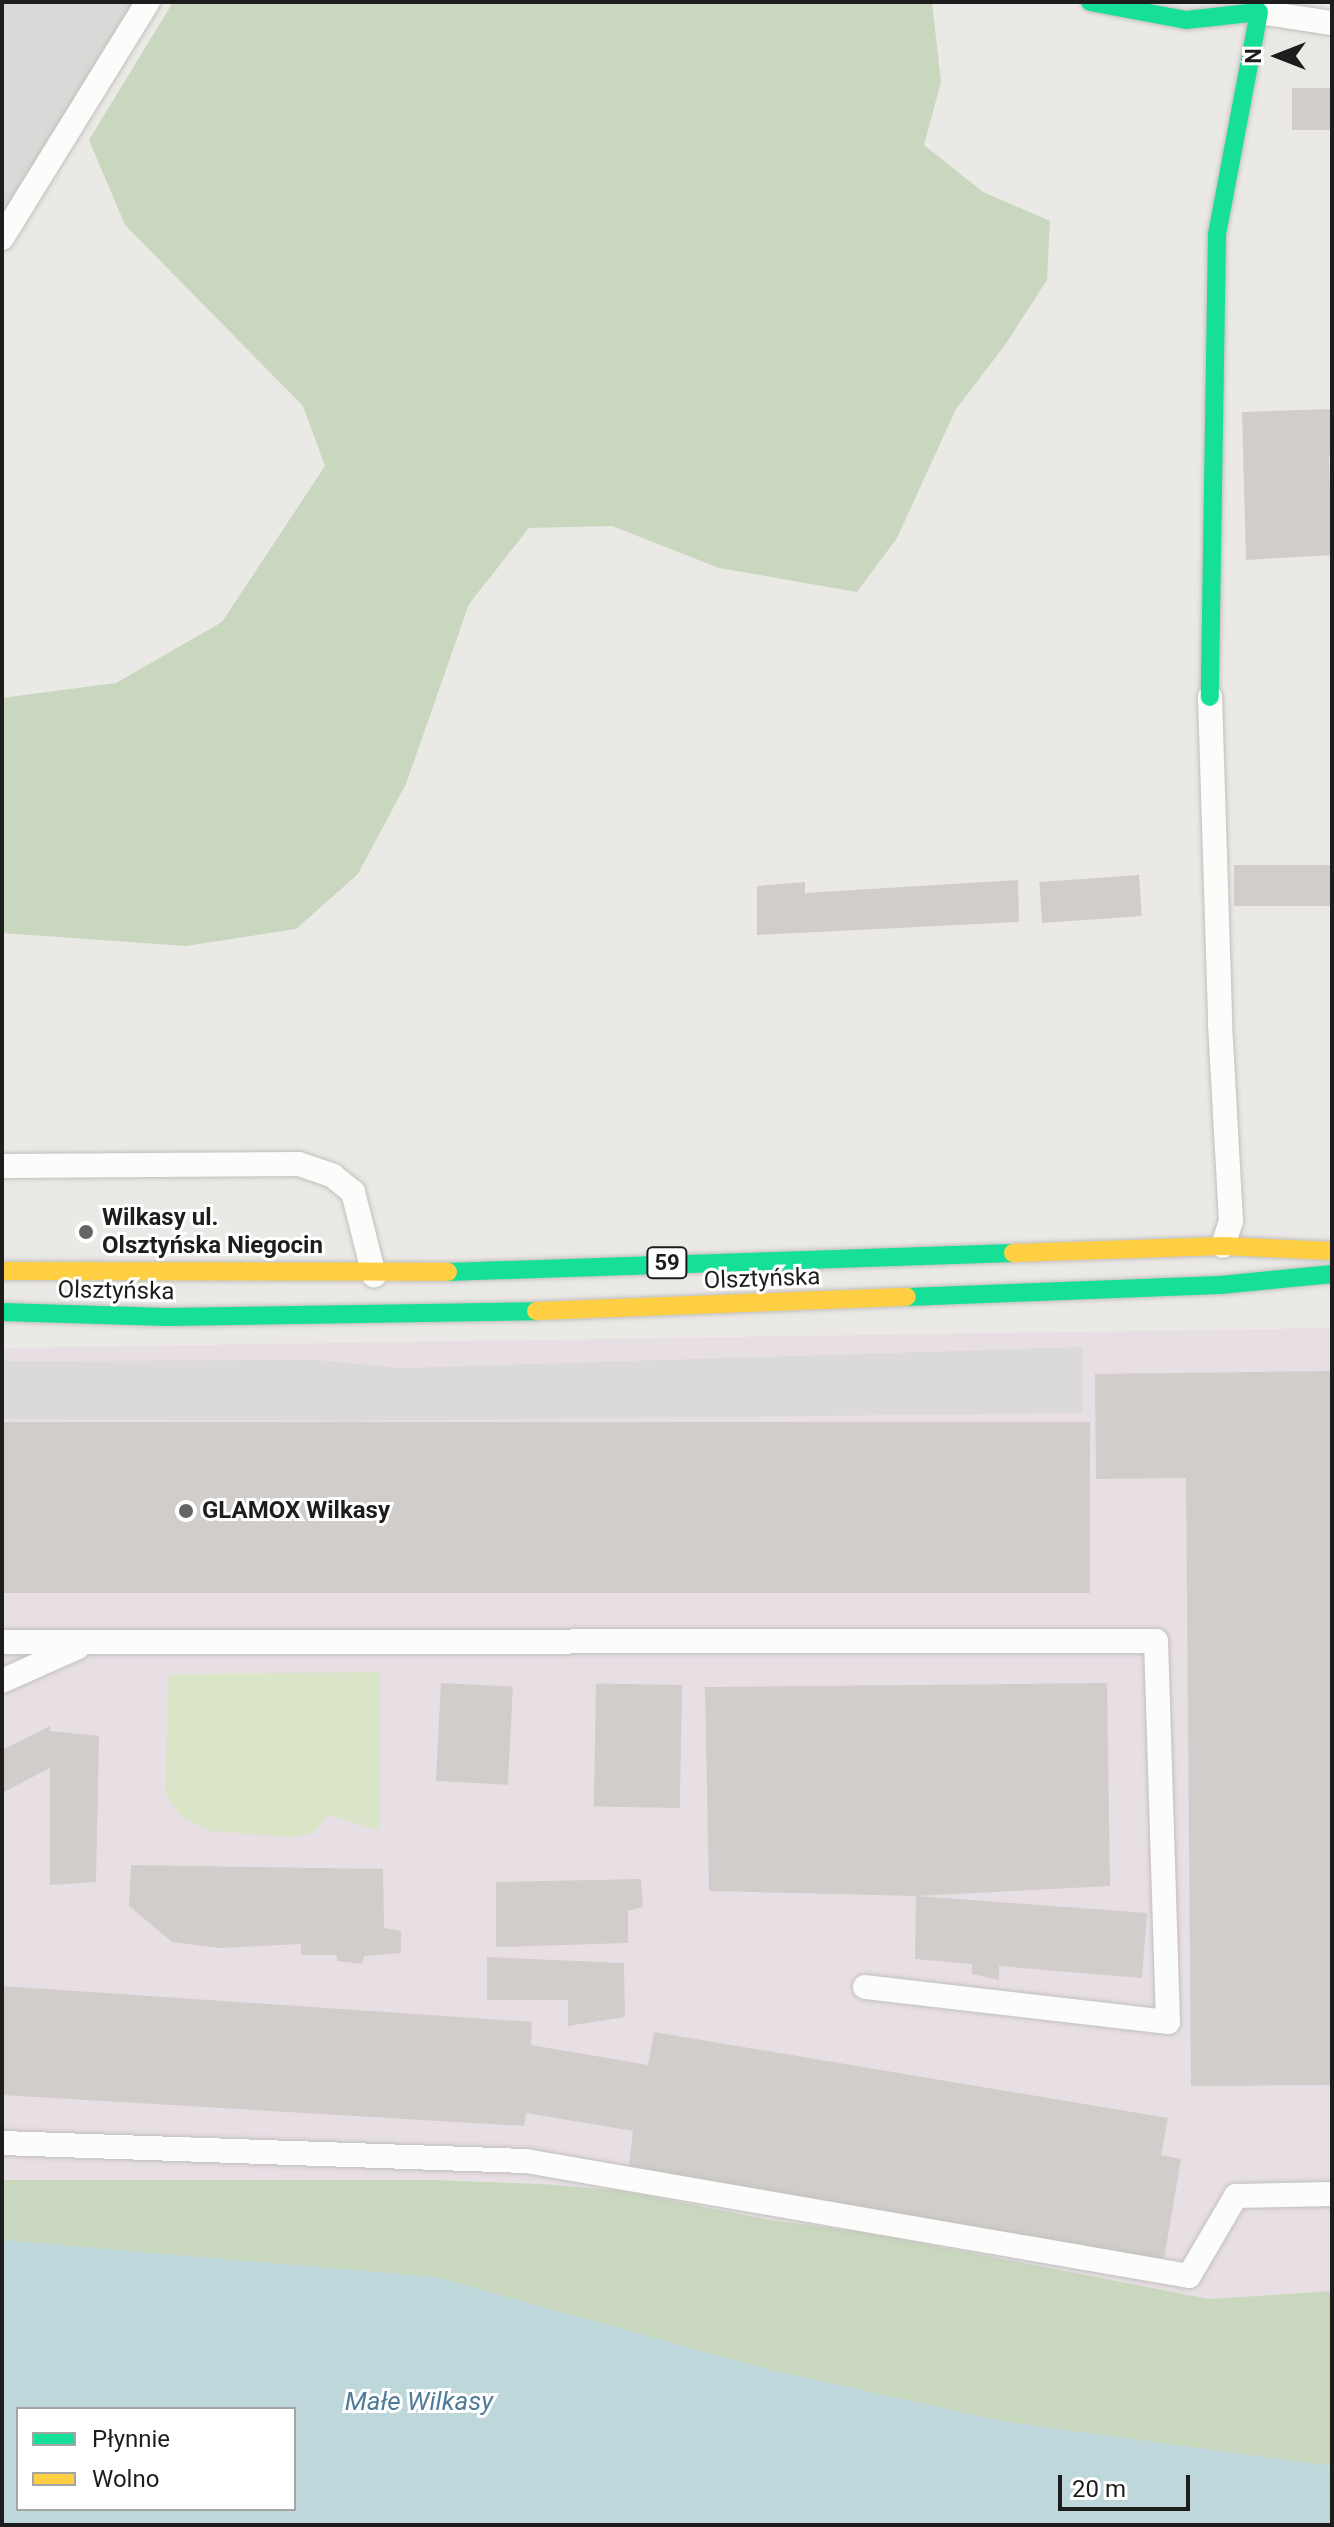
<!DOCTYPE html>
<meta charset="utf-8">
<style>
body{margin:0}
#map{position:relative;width:1334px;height:2527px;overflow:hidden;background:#ebe9e6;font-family:Roboto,sans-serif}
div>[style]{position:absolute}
.residential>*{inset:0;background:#dad9d7}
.industrial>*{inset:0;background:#e8dfe5}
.grass>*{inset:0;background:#dae5c8}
.forest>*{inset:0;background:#c9d7be}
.parking>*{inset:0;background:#dbdad9}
.water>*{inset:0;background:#bdd7db}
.building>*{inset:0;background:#d0cdcb;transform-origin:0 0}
.roads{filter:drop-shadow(0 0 2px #c1c0be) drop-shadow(0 0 2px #c1c0be)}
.lane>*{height:24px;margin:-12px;padding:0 12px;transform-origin:12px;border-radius:12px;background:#fcfcfb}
.fast>*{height:18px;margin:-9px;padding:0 9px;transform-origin:9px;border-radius:9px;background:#16e098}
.slow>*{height:18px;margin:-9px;padding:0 9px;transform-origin:9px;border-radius:9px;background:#ffcf43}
.dots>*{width:22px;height:22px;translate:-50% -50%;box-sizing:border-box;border:4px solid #fff;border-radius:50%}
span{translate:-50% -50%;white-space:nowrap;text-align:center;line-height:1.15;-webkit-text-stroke:6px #fff;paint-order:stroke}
.shield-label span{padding:2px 6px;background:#fff;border:2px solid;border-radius:6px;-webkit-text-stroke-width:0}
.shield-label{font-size:22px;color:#1d1d1d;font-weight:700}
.poi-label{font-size:24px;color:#1d1d1d;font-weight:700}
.left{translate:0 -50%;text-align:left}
.street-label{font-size:24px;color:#1d1d1d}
.water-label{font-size:26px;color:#517b9a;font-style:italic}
.frame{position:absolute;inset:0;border:4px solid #1d1d1d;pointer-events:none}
.legend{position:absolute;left:16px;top:2407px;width:280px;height:104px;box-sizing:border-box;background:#fff;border:2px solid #a5a5a5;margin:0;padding:10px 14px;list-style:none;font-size:24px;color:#1d1d1d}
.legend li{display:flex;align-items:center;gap:16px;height:40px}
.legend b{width:40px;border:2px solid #a5a5a5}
.north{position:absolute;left:1238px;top:16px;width:80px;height:80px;-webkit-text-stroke:6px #fff;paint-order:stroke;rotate:270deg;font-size:22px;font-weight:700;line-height:32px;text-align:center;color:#1d1d1d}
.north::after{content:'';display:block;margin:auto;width:28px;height:36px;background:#1d1d1d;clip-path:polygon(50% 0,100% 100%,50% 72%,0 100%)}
.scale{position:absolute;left:1058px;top:2475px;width:132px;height:36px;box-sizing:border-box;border:4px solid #1d1d1d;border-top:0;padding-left:10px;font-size:24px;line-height:28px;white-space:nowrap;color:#1d1d1d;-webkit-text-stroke:6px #fff;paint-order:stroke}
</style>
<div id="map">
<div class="residential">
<i style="clip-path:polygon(2px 2px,146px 2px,2px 238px)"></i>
</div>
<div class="industrial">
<i style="clip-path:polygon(1332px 1328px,1332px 2291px,1209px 2299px,869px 2233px,770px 2220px,623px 2191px,543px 2184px,462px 2180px,2px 2180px,2px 1348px)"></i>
</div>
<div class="grass">
<i style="clip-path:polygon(379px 1672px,379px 1830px,327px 1815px,314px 1833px,289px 1837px,209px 1831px,181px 1816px,165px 1792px,169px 1674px)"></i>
</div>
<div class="forest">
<i style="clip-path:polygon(173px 2px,932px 2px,941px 82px,924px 145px,983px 192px,1050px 221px,1047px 280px,1005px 345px,956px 409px,897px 538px,857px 592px,719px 568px,612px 526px,529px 528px,469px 604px,406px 784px,358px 874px,296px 929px,186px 946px,2px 933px,2px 698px,116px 683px,222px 622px,325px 466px,303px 406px,125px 225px,89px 140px)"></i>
<i style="clip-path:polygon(2px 2180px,436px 2180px,543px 2184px,623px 2191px,770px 2220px,869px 2233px,1209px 2299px,1332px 2291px,1332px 2466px,1007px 2422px,770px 2370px,2px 2240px)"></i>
</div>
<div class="parking">
<i style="clip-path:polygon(1083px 1347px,1083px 1413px,351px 1421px,2px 1419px,2px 1361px,318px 1360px,401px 1368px)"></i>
</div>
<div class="water">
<i style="clip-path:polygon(evenodd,2px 2240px,435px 2277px,770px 2370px,1007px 2422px,1332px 2466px,1332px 2525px,2px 2525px,2px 2240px,18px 2409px,294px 2409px,294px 2509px,18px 2509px,18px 2409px)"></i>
</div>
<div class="building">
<i style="left:1292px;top:88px;width:40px;height:42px"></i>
<i style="clip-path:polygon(1332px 409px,1332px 454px,1329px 456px,1332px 555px,1246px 560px,1242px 412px)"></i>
<i style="left:1332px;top:865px;width:41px;height:98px;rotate:90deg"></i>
<i style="left:1139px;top:875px;width:41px;height:100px;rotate:86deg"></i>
<i style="clip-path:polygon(1018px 880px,1019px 922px,757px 935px,757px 886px,805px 882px,805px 893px)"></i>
<i style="clip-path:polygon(1332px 1371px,1332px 2085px,1191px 2086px,1186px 1478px,1096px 1479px,1095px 1374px)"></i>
<i style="left:1090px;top:1422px;width:171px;height:1088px;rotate:90deg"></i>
<i style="left:441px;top:1683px;width:72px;height:98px;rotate:3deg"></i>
<i style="clip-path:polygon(1107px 1683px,1110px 1886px,916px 1896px,709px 1891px,705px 1687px)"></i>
<i style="left:682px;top:1685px;width:123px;height:86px;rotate:91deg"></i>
<i style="clip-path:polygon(50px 1726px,50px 1731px,99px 1736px,96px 1882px,50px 1885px,50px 1768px,2px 1793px,2px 1750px)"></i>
<i style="clip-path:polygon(131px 1865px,383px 1869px,384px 1928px,401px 1931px,401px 1953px,364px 1956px,362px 1964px,337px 1961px,337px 1955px,301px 1955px,301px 1944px,220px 1948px,172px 1942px,129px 1906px)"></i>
<i style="clip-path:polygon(641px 1879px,643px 1907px,628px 1911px,628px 1943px,496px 1947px,496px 1882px)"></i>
<i style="clip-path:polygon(916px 1896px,1147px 1913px,1142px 1978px,999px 1966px,999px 1980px,972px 1974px,972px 1964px,915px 1959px)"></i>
<i style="clip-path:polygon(487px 1957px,624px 1963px,625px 2017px,568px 2026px,568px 2000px,487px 2000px)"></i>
<i style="clip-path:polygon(2px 1986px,532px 2022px,531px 2045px,648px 2065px,654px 2032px,1168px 2118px,1161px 2155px,1181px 2159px,1164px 2259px,629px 2166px,633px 2131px,526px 2113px,524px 2126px,2px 2095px)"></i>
</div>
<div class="roads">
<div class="lane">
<i style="left:1259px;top:12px;width:74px;rotate:8.6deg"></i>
<i style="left:2px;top:238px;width:278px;rotate:-58.3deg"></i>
<i style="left:1210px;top:697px;width:327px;rotate:88.2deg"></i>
<i style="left:1220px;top:1024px;width:197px;rotate:86.8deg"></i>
<i style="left:1231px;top:1221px;width:26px;rotate:108deg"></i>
<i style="left:2px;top:1166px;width:297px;rotate:-0.4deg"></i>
<i style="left:299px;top:1164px;width:36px;rotate:19deg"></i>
<i style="left:333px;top:1176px;width:26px;rotate:39deg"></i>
<i style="left:353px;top:1192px;width:86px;rotate:75.8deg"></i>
<i style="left:2px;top:1642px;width:1154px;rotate:-0.05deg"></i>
<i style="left:1156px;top:1641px;width:381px;rotate:88.2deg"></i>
<i style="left:1168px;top:2022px;width:305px;rotate:-173.4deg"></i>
<i style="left:2px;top:1681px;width:83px;rotate:-24.1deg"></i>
<i style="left:2px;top:2143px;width:524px;rotate:1.97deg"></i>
<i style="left:526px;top:2161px;width:673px;rotate:9.84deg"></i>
<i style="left:1189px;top:2276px;width:93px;rotate:-59.6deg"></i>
<i style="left:1236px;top:2196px;width:96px;rotate:-1.2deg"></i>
</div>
<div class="fast">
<i style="left:1090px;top:2px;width:98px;rotate:10.6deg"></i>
<i style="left:1186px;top:20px;width:73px;rotate:-6.3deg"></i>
<i style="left:1259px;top:12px;width:226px;rotate:100.7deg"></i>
<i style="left:1217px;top:234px;width:463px;rotate:90.9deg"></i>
<i style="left:448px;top:1272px;width:565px;rotate:-1.93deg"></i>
<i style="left:907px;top:1297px;width:313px;rotate:-2.2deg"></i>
<i style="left:1220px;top:1285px;width:113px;rotate:-5.6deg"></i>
<i style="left:2px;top:1312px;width:165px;rotate:1.7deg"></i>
<i style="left:167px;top:1317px;width:369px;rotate:-0.9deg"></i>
</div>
<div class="slow">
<i style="left:1013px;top:1253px;width:210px;rotate:-1.9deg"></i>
<i style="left:1223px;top:1246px;width:109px;rotate:2.6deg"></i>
<i style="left:2px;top:1271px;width:446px;rotate:0.1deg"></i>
<i style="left:536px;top:1311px;width:371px;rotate:-2.2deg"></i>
</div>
</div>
<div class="dots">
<i style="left:86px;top:1232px;background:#656463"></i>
<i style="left:186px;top:1511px;background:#656463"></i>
</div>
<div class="shield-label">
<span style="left:667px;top:1263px">59</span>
</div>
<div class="poi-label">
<span class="left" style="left:102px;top:1232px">Wilkasy ul.<br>Olsztyńska Niegocin</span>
<span class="left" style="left:202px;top:1511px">GLAMOX Wilkasy</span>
</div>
<div class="street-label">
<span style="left:762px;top:1279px;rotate:-2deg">Olsztyńska</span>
<span style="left:116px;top:1291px;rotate:1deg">Olsztyńska</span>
</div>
<div class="water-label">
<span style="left:419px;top:2402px">Małe Wilkasy</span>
</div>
<div class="frame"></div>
<ul class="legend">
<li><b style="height:10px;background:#16e098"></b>Płynnie</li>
<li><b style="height:10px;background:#ffcf43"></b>Wolno</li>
</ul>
<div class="north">N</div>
<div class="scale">20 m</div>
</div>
